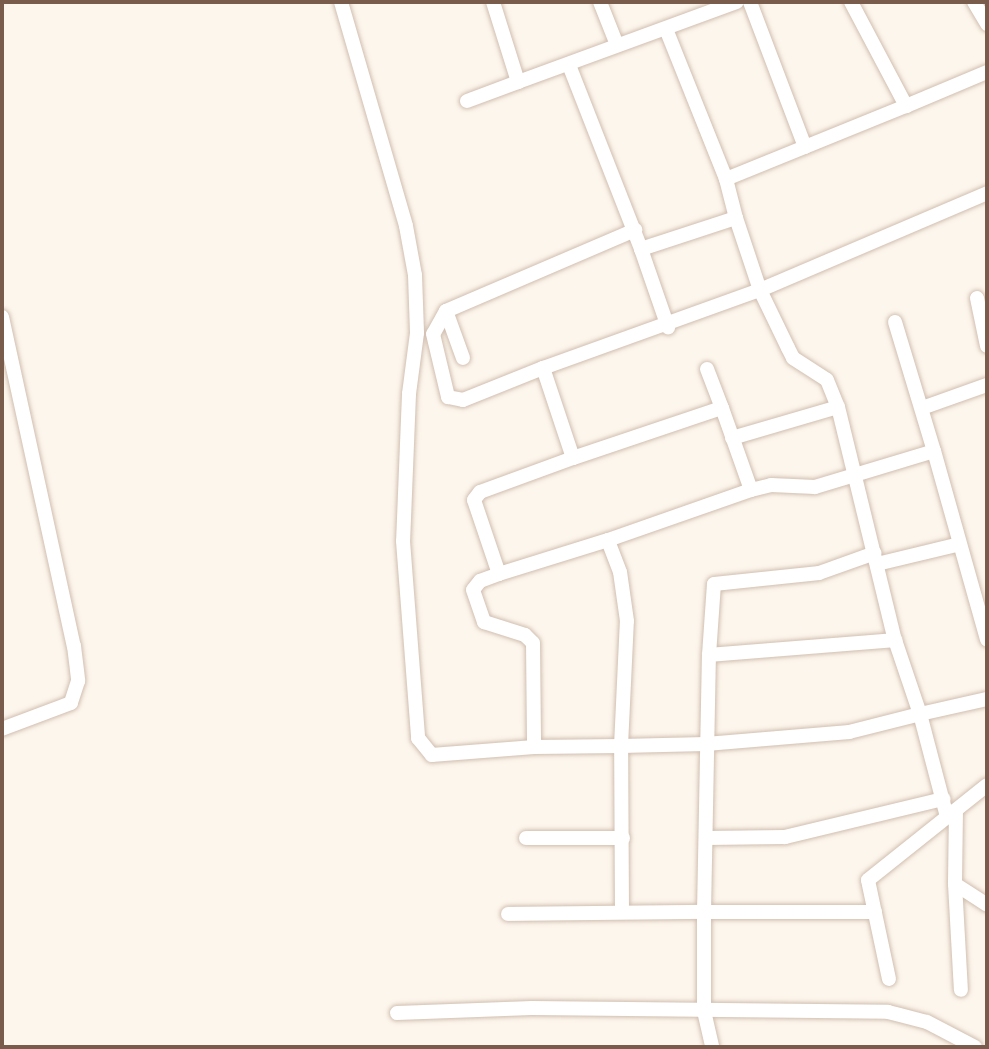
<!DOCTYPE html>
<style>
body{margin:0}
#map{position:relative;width:989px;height:1049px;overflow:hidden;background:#fdf6ec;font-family:"IBM Plex Sans",sans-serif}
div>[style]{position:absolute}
.roads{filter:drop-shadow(0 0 2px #d1beb0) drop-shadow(0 0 2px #d1beb0)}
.minor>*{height:14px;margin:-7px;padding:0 7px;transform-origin:7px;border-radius:7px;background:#fff}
span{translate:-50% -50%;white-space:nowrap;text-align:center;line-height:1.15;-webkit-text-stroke:5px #fffaf3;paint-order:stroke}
.frame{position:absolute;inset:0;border:4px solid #7a5c4d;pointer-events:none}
</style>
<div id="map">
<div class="roads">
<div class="minor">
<i style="left:341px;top:2px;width:233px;rotate:73.8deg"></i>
<i style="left:406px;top:226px;width:50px;rotate:79.6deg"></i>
<i style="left:415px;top:275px;width:58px;rotate:88deg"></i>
<i style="left:417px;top:333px;width:62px;rotate:97.5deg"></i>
<i style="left:409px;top:394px;width:147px;rotate:92.3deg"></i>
<i style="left:403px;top:541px;width:198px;rotate:85.6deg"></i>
<i style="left:418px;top:738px;width:22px;rotate:51deg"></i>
<i style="left:432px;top:755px;width:102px;rotate:-4.5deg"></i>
<i style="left:493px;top:2px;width:84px;rotate:72.6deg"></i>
<i style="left:518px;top:82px;width:233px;rotate:-20.1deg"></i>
<i style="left:600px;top:2px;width:46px;rotate:68.4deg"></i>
<i style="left:750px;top:2px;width:155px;rotate:69.2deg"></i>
<i style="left:851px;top:2px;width:118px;rotate:62.1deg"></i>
<i style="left:906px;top:106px;width:88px;rotate:-22.8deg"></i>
<i style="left:974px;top:2px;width:26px;rotate:59deg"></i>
<i style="left:666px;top:29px;width:162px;rotate:68.2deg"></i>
<i style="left:726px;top:179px;width:194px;rotate:-22.1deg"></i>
<i style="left:569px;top:65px;width:198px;rotate:68.6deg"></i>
<i style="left:641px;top:249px;width:100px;rotate:-18.1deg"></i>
<i style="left:736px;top:218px;width:40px;rotate:-104.4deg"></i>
<i style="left:467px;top:101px;width:54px;rotate:-20.4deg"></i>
<i style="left:736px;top:218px;width:76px;rotate:71.6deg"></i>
<i style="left:760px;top:290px;width:64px;rotate:64.2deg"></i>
<i style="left:788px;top:348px;width:11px;rotate:63deg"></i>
<i style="left:793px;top:358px;width:40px;rotate:32.9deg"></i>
<i style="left:827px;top:380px;width:29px;rotate:68deg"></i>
<i style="left:641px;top:249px;width:83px;rotate:70.9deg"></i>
<i style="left:977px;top:298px;width:49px;rotate:78.2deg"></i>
<i style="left:446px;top:311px;width:26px;rotate:119deg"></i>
<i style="left:433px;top:334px;width:65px;rotate:76.6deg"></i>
<i style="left:448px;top:397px;width:15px;rotate:11deg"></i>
<i style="left:463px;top:400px;width:86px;rotate:-21.8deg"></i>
<i style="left:2px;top:317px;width:337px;rotate:77.7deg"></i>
<i style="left:74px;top:646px;width:35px;rotate:83deg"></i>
<i style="left:78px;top:681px;width:23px;rotate:108deg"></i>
<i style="left:71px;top:703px;width:74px;rotate:159.4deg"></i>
<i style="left:895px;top:322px;width:135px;rotate:73.2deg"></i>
<i style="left:463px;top:358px;width:50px;rotate:-109.9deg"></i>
<i style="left:446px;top:311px;width:206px;rotate:-23.2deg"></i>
<i style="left:707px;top:369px;width:42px;rotate:69deg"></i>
<i style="left:922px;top:408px;width:69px;rotate:-19.5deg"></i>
<i style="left:732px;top:438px;width:110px;rotate:-16.3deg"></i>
<i style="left:838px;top:407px;width:240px;rotate:76.3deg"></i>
<i style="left:573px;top:458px;width:95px;rotate:-108.4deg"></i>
<i style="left:543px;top:368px;width:231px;rotate:-19.8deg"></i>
<i style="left:760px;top:290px;width:247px;rotate:-23.1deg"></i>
<i style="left:608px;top:540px;width:151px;rotate:-19.3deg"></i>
<i style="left:751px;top:490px;width:21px;rotate:-14deg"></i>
<i style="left:771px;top:485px;width:44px;rotate:2.6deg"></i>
<i style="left:815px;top:487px;width:124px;rotate:-16.8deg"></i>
<i style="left:934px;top:451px;width:196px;rotate:74.3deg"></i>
<i style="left:877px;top:564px;width:85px;rotate:-13.5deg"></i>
<i style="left:499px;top:574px;width:78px;rotate:-108.7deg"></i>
<i style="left:474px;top:500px;width:10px;rotate:-53deg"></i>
<i style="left:480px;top:492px;width:99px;rotate:-20.1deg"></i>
<i style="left:573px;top:458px;width:157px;rotate:-18.6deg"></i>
<i style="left:722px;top:408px;width:87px;rotate:70.5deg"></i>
<i style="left:709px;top:655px;width:71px;rotate:-86deg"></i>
<i style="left:714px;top:584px;width:106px;rotate:-6deg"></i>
<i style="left:819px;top:573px;width:59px;rotate:-19.7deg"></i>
<i style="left:956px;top:810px;width:74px;rotate:90.8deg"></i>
<i style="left:955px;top:884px;width:38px;rotate:33deg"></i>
<i style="left:526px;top:838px;width:97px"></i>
<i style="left:707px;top:838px;width:78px;rotate:-0.7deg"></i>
<i style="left:785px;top:837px;width:163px;rotate:-13.5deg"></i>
<i style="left:955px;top:884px;width:106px;rotate:86.8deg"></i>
<i style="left:622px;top:912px;width:166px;rotate:-90.3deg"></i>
<i style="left:621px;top:746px;width:125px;rotate:-87.3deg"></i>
<i style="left:627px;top:621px;width:49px;rotate:-98.1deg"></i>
<i style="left:620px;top:572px;width:34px;rotate:-111deg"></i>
<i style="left:608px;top:540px;width:114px;rotate:162.7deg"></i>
<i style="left:499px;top:574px;width:20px;rotate:160deg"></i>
<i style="left:480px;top:581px;width:11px;rotate:128deg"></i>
<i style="left:473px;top:590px;width:34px;rotate:71deg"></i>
<i style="left:484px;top:622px;width:43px;rotate:17.6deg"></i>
<i style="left:525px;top:635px;width:11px;rotate:45deg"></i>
<i style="left:533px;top:643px;width:104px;rotate:89.4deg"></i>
<i style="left:534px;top:747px;width:87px;rotate:-0.7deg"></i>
<i style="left:621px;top:746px;width:85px;rotate:-1.3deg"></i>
<i style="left:706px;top:744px;width:144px;rotate:-4.8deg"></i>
<i style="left:849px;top:732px;width:73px;rotate:-14.2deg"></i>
<i style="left:920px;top:714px;width:106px;rotate:75.3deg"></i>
<i style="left:875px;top:912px;width:171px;rotate:180deg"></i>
<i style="left:704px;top:912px;width:257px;rotate:-88.9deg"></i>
<i style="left:709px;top:655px;width:187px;rotate:-4.6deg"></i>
<i style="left:895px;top:640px;width:78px;rotate:71.3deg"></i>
<i style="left:920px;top:714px;width:69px;rotate:-12.6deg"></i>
<i style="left:508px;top:914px;width:196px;rotate:-0.6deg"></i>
<i style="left:704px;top:912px;width:99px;rotate:90deg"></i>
<i style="left:704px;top:1011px;width:37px;rotate:77deg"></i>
<i style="left:889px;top:979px;width:101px;rotate:-102deg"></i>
<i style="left:868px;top:880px;width:152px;rotate:-38.6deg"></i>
<i style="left:397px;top:1013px;width:135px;rotate:-2.1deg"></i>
<i style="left:532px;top:1008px;width:356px;rotate:0.6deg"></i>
<i style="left:888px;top:1012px;width:40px;rotate:14.4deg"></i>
<i style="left:927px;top:1022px;width:54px;rotate:27.5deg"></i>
</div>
</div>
<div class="frame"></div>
</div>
